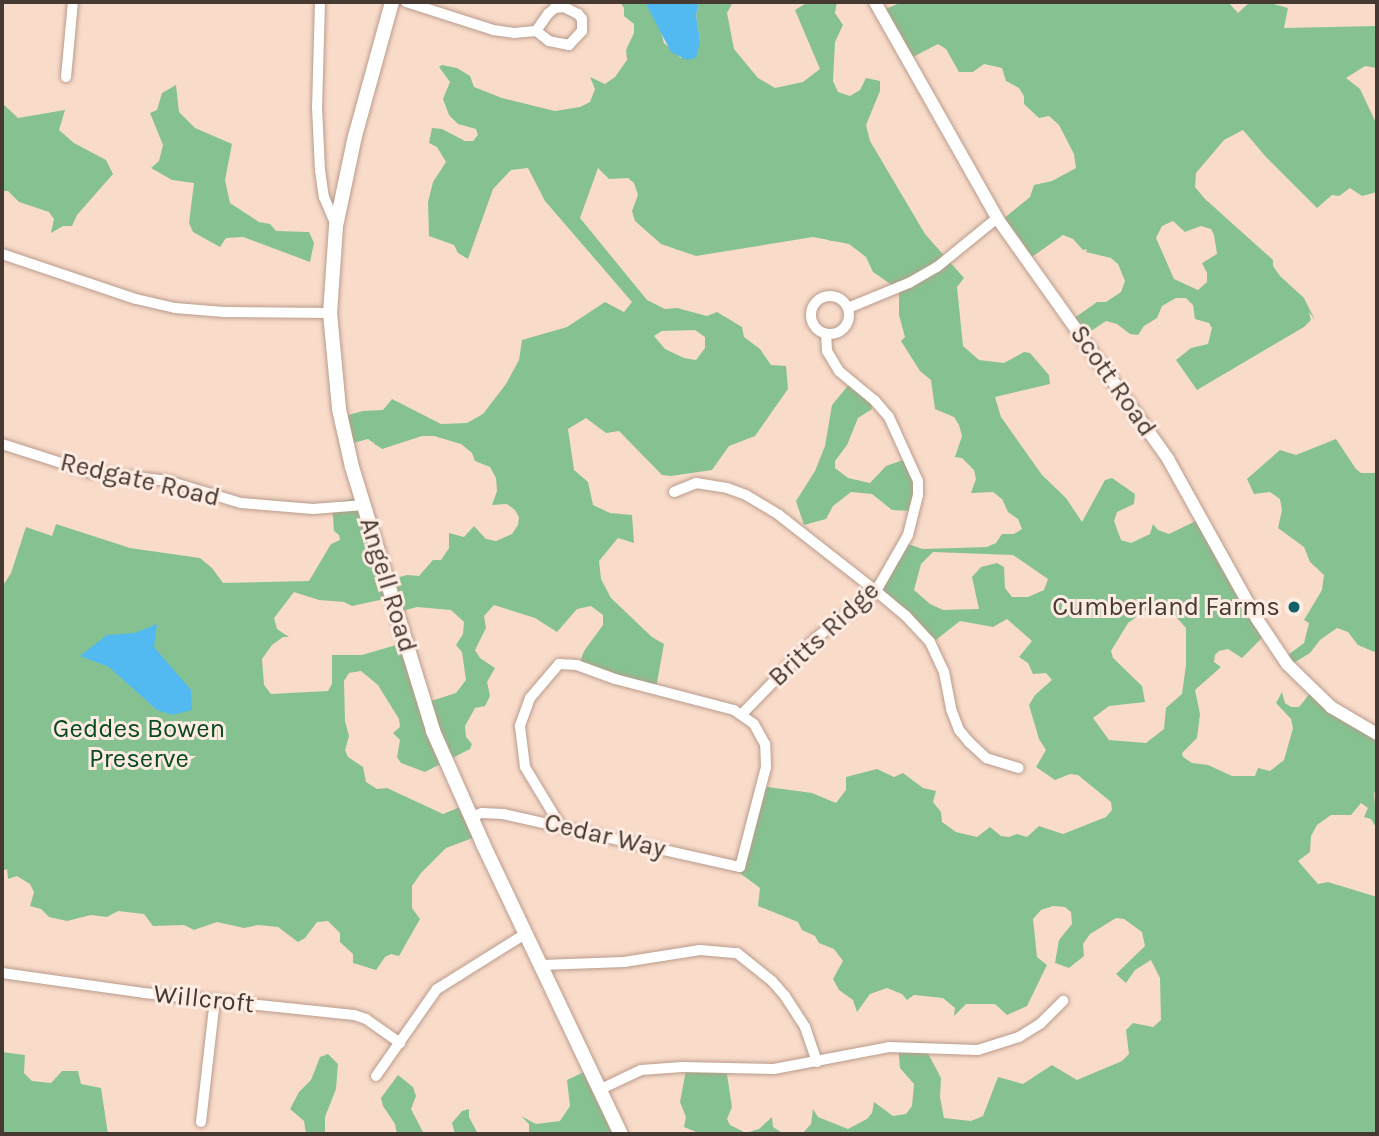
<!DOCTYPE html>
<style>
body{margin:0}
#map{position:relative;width:1379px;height:1136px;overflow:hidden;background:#f9dbca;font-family:Karla,sans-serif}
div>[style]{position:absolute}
.green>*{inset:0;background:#86c291}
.water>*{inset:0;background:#53b9f1}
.roads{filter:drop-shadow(0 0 2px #b99c8c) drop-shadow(0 0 2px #b99c8c)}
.minor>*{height:10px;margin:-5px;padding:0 5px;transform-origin:5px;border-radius:5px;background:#fff}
.minor>.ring{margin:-5px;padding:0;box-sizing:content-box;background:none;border:10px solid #fff;border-radius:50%}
.tertiary>*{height:12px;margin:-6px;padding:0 6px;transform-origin:6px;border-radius:6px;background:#fff}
.secondary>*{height:14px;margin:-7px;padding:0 7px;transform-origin:7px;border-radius:7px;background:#fff}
.dots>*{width:19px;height:19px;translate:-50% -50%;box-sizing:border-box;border:4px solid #feebe1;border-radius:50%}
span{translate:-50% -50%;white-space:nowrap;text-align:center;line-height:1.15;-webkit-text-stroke:6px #feebe1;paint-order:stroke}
.street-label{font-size:26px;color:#453932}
.poi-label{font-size:26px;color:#453932}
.right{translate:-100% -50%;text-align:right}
.park-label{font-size:26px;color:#0a4a20}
.frame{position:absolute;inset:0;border:4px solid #453932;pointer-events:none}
</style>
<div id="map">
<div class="green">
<i style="clip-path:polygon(evenodd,620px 2px,645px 2px,659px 23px,664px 43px,681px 58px,700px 41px,696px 15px,699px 2px,733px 2px,727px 13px,734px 49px,758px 78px,775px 88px,803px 82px,820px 69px,795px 10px,808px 2px,837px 2px,835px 13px,843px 25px,835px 42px,833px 81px,838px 92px,850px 96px,860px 90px,866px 78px,880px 81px,880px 91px,866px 125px,870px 141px,925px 234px,964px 278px,957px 287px,963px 346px,979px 360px,1004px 363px,1024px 352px,1030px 353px,1049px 375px,1050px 384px,995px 397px,1001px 417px,1042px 475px,1066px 498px,1082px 522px,1105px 480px,1112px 478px,1135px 494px,1134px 504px,1117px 512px,1114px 521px,1121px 540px,1131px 543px,1150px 534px,1153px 524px,1158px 530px,1169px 534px,1202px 518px,1266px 634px,1242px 658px,1228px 649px,1219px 651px,1215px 655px,1214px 662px,1221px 667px,1195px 690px,1200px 714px,1197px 738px,1182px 753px,1183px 757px,1192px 763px,1208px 765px,1232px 776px,1255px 776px,1258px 768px,1270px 771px,1284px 760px,1293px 728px,1291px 719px,1276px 703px,1282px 692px,1285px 703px,1291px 707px,1299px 707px,1312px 691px,1377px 733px,1377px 789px,1374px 793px,1377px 829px,1371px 819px,1364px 817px,1368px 808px,1361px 803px,1351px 815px,1331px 815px,1317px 825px,1311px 836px,1310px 852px,1298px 861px,1318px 884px,1328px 882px,1377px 897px,1377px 1134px,802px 1134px,811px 1124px,813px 1109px,818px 1117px,848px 1129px,867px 1119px,872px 1113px,874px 1102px,893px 1116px,906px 1114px,912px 1106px,914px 1084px,900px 1068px,898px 1044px,922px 1042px,941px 1078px,940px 1097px,944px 1118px,971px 1121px,983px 1116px,998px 1077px,1023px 1084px,1052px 1065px,1077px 1080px,1122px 1061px,1129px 1054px,1126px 1030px,1133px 1023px,1153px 1027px,1161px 1020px,1160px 978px,1151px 960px,1135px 970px,1126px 983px,1116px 974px,1145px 946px,1142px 932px,1124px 919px,1116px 918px,1090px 934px,1083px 944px,1084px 956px,1069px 968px,1055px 963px,1059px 940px,1072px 924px,1071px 912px,1065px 907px,1053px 906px,1041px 910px,1033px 919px,1037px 957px,1047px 965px,1027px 1006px,1007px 1015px,995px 1004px,966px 1004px,954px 1016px,955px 1008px,943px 998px,914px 995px,907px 1000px,902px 994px,887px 988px,870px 994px,857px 1012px,853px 1000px,839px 990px,833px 979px,843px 961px,834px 949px,819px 943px,815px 936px,802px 930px,798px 922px,758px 906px,760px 888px,733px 868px,760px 786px,812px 793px,836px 803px,846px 790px,846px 777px,877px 769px,894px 777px,903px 773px,923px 788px,936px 791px,933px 802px,941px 812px,942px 822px,956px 832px,977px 837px,990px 827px,1001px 836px,1009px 837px,1017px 834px,1027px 837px,1039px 826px,1063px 834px,1106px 817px,1112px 810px,1111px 802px,1078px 775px,1070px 774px,1055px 780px,1036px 767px,1046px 750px,1039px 739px,1029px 705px,1035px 695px,1052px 680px,1046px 673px,1033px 674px,1028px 663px,1019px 657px,1032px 641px,1007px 619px,993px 627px,960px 621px,932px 643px,875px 591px,902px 542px,923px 549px,987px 547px,996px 543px,1002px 534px,1014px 534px,1022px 529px,1018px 519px,1008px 512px,1002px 499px,993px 492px,971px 493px,976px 479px,974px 470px,962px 458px,955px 457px,962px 436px,959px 425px,954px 417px,935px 409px,931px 380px,920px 371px,901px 341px,905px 337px,899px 315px,899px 290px,873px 272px,866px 257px,849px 244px,813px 237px,696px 256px,661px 244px,635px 221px,632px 211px,638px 195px,634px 183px,628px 178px,609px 179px,598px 168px,580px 218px,647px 300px,665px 309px,677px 308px,707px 316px,717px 312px,742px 327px,744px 337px,760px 349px,771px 365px,786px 366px,788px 389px,755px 436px,729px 446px,712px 470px,671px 476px,662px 475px,619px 431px,606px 433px,586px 418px,568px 429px,574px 470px,588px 482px,593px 505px,610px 513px,632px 515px,634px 543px,618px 538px,599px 561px,601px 579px,611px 598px,652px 637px,664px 644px,656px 688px,579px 665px,584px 651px,603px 625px,603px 615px,591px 606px,577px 609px,557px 632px,535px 618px,494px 605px,484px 616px,486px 628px,475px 650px,480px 658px,495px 668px,487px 682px,490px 696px,485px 706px,475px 708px,465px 726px,466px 737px,472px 744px,470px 749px,425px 772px,401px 763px,397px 757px,400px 740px,393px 733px,400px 727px,399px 719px,378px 685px,361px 671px,349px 673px,344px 681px,345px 721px,349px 736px,345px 750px,348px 757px,363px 767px,366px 782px,377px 789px,387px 788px,443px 814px,465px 805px,478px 836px,446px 848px,421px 873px,412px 886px,412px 908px,420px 919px,399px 956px,391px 954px,385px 957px,376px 970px,353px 963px,353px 954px,340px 942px,340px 933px,328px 921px,317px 922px,305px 938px,298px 942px,278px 927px,258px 925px,244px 928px,217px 922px,194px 930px,184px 925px,153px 926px,144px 914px,118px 911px,107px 917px,91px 915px,67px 921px,49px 917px,41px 909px,30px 906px,34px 892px,30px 884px,17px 876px,8px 879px,7px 869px,2px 871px,2px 587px,11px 573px,26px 527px,52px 536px,56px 524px,130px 548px,200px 558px,212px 568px,223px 583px,309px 581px,331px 544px,340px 540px,339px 535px,334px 531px,332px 503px,358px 498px,385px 581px,407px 575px,419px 576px,433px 560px,441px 560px,449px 548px,449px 533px,464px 537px,474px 526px,486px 539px,496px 541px,512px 534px,518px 525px,519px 517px,515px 510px,507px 504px,492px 505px,497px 491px,496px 478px,490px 467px,475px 461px,472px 453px,461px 444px,434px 436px,422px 436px,382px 449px,368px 439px,346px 445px,340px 417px,363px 411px,383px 410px,392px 399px,441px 424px,467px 423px,483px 414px,506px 384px,519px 360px,522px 340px,567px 327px,605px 302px,624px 312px,632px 302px,545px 201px,528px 168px,511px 170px,493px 189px,468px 259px,458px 253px,454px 245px,429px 236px,428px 202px,433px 182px,446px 162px,437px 147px,429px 143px,432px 128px,442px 129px,465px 141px,473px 141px,478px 135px,476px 129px,458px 124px,449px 115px,443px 99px,450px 82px,439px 67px,442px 65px,457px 68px,470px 76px,474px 87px,502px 98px,555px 111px,580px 107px,590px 102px,595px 89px,590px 77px,605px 84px,615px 77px,627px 60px,626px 50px,634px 33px,634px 24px,624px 16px,624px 8px,620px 2px,695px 330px,705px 337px,705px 348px,696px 360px,684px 358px,665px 349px,654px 336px,662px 331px,695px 330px,620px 2px,933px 552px,1013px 555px,1048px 579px,1044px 590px,1028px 597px,1012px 597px,1005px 588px,1004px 567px,997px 563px,981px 567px,972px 577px,979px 609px,943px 610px,930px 604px,914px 590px,921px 564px,933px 552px,620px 2px,294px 592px,319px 600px,344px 602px,352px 606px,389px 598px,395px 613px,417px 607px,451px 610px,464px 622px,463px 634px,456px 645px,462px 652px,466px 680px,456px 693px,425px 703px,403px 643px,362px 655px,332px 655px,332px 684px,328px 691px,271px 694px,264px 685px,262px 659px,272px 645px,283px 637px,289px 637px,277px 629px,274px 618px,294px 592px,620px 2px,1153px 605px,1168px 608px,1186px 628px,1186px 665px,1182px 694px,1166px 708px,1164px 729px,1146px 743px,1109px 740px,1093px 718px,1109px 706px,1145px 702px,1142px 686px,1113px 658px,1111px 651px,1128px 623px,1153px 605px)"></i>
<i style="clip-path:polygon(evenodd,902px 2px,1228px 2px,1238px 13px,1250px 2px,1266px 2px,1288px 8px,1284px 28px,1377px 26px,1377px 68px,1365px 66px,1346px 78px,1360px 89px,1377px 125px,1377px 192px,1362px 196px,1350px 188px,1339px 196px,1332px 195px,1317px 208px,1266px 157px,1243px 130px,1224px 140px,1196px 173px,1195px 187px,1205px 199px,1273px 260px,1273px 266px,1280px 276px,1304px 298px,1315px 320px,1309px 312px,1311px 320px,1304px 327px,1197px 390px,1176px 360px,1191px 348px,1208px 344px,1212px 328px,1209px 323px,1195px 319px,1193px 305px,1186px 298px,1176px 298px,1162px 306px,1157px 318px,1144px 326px,1138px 335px,1130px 334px,1117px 324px,1106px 321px,1085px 335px,1073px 319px,1097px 302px,1106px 302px,1121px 292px,1125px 281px,1118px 264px,1111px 258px,1086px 252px,1087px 249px,1083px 250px,1073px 239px,1063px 235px,1029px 259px,1002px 220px,1030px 197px,1034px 185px,1052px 181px,1076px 168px,1074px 154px,1059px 125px,1049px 116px,1039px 118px,1024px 104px,1024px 96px,1019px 88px,1006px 81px,1002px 68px,984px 64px,973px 72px,959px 72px,946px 49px,938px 44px,909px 59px,881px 11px,902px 2px,1173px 221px,1185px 232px,1201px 226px,1211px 229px,1214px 235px,1217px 254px,1202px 263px,1207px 273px,1207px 282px,1198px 290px,1174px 279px,1156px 238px,1162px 226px,1173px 221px)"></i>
<i style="clip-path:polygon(176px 85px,179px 112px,195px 128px,232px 144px,225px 180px,230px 203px,259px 222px,270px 224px,276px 231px,309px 232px,314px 243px,310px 262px,243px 237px,226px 238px,220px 247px,193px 232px,189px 223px,194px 183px,172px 180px,151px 168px,159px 161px,163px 145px,150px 113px,157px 110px,162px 93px)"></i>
<i style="clip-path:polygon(2px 103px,18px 118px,65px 110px,59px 130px,74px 143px,106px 160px,113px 174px,77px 215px,72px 226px,63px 226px,51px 233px,54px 219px,49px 212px,19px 202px,8px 191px,2px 191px)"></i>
<i style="clip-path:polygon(851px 382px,871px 398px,872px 409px,858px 418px,847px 445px,835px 461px,835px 468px,848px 478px,870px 483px,886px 466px,906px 459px,914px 478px,916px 495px,910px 511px,892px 510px,872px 494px,851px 492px,833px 506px,826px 519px,804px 525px,796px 501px,815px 471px,825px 446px,832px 405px)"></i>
<i style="clip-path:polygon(1336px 439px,1356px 469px,1361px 473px,1377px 473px,1377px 653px,1358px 645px,1348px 632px,1337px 628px,1320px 640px,1310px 653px,1292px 664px,1284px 658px,1304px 643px,1309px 623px,1304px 620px,1322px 590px,1324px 575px,1310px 562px,1304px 547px,1278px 528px,1282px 510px,1280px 499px,1270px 492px,1254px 494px,1247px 479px,1280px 450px,1296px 455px)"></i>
<i style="clip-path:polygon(2px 1052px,25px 1055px,24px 1073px,32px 1081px,51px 1083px,62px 1071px,78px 1071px,81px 1084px,101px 1088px,108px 1134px,2px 1134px)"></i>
<i style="clip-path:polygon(328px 1054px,338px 1064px,336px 1089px,325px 1117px,325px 1134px,306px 1134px,304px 1121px,290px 1109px,299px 1092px,311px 1080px,320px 1057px)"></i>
<i style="clip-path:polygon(726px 1068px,732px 1107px,727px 1119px,730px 1125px,746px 1133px,759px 1129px,772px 1117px,773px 1127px,784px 1134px,701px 1134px,684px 1127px,686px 1117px,680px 1102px,686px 1070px)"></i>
<i style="clip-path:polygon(588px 1070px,619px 1134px,529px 1134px,529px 1124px,521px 1116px,536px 1124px,560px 1121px,570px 1106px,567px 1080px)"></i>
<i style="clip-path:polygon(398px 1075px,413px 1087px,416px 1096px,411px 1109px,424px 1134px,397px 1134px,395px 1124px,383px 1106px,381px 1098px)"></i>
<i style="clip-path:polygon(469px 1109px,469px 1117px,478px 1134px,455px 1134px,452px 1123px,462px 1111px)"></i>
</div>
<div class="water">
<i style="clip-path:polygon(645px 2px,699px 2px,696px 15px,700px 41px,696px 58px,687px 60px,671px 52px)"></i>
<i style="clip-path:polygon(157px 624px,154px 647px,191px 690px,192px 710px,172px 715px,157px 710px,109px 667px,80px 656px,107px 635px,135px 633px)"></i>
</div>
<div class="roads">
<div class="minor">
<i style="left:320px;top:2px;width:105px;rotate:91.6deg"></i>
<i style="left:317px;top:107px;width:63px;rotate:87.3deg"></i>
<i style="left:320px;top:170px;width:27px;rotate:82deg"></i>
<i style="left:324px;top:197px;width:30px;rotate:67deg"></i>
<i style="left:406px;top:2px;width:91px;rotate:17.8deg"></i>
<i style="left:493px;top:30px;width:21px;rotate:8deg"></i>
<i style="left:514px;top:33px;width:22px;rotate:-5deg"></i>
<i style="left:564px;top:7px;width:16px;rotate:27deg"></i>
<i style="left:578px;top:14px;width:6px;rotate:51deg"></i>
<i style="left:582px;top:19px;width:12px;rotate:90deg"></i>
<i style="left:582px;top:31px;width:19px;rotate:133deg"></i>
<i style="left:569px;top:45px;width:20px;rotate:-169deg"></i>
<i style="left:549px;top:41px;width:16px;rotate:-142deg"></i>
<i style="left:536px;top:31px;width:21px;rotate:-55deg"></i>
<i style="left:548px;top:14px;width:9px;rotate:-41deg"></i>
<i style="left:555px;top:8px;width:9px;rotate:-6deg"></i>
<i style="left:66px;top:77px;width:75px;rotate:-84.7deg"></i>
<i style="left:2px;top:254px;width:141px;rotate:18.6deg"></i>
<i style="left:136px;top:299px;width:40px;rotate:13deg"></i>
<i style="left:175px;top:308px;width:49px;rotate:4.7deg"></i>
<i style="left:224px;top:312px;width:106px;rotate:0.5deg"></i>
<i class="ring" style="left:811px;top:296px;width:28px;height:28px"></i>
<i style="left:848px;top:308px;width:66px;rotate:-22.3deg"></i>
<i style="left:909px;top:283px;width:32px;rotate:-30deg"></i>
<i style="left:937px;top:267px;width:77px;rotate:-39.2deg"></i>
<i style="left:2px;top:444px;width:91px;rotate:17.8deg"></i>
<i style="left:89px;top:472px;width:80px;rotate:6.5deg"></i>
<i style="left:168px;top:481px;width:76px;rotate:16.8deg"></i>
<i style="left:241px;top:503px;width:72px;rotate:4.8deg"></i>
<i style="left:313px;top:509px;width:51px;rotate:-4.5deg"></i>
<i style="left:674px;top:492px;width:24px;rotate:-22deg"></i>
<i style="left:696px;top:483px;width:31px;rotate:9deg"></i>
<i style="left:727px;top:488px;width:20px;rotate:20deg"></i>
<i style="left:746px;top:495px;width:39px;rotate:31deg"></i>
<i style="left:779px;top:515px;width:123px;rotate:38.1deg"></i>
<i style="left:876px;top:591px;width:38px;rotate:40deg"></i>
<i style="left:905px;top:615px;width:37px;rotate:47deg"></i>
<i style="left:930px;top:642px;width:33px;rotate:65deg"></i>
<i style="left:944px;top:672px;width:38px;rotate:79deg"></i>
<i style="left:951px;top:709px;width:22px;rotate:69deg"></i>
<i style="left:959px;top:730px;width:16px;rotate:50deg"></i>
<i style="left:969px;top:742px;width:23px;rotate:43deg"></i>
<i style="left:986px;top:758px;width:34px;rotate:17deg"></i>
<i style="left:742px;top:714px;width:106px;rotate:-45.8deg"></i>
<i style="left:816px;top:638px;width:76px;rotate:-38.1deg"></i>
<i style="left:876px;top:591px;width:64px;rotate:-60.3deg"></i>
<i style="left:908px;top:535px;width:41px;rotate:-76deg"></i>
<i style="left:918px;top:495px;width:14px;rotate:-90deg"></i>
<i style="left:918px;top:481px;width:70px;rotate:-114.4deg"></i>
<i style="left:889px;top:417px;width:23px;rotate:-131deg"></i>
<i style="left:874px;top:400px;width:45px;rotate:-140.4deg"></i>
<i style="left:839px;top:371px;width:23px;rotate:-121deg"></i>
<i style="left:827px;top:351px;width:17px;rotate:-93deg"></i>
<i style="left:471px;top:817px;width:12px;rotate:-20deg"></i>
<i style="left:482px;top:813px;width:21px;rotate:3deg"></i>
<i style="left:503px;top:814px;width:243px;rotate:12.6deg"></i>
<i style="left:740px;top:867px;width:103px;rotate:-75.4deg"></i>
<i style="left:766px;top:767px;width:23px;rotate:-92deg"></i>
<i style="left:765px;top:744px;width:23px;rotate:-119deg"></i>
<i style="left:754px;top:724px;width:24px;rotate:-145deg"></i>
<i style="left:734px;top:710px;width:123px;rotate:-165.4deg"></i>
<i style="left:615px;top:679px;width:40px;rotate:-159.8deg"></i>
<i style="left:577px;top:665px;width:18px;rotate:-177deg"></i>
<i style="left:559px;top:664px;width:45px;rotate:130.5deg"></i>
<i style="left:530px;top:698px;width:30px;rotate:110deg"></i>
<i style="left:520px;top:726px;width:41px;rotate:83deg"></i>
<i style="left:525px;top:767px;width:68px;rotate:58.9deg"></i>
<i style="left:542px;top:965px;width:82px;rotate:-2.1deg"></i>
<i style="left:624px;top:962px;width:77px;rotate:-9deg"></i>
<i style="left:700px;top:950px;width:37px;rotate:5deg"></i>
<i style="left:737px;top:953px;width:45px;rotate:38.7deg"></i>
<i style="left:772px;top:981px;width:20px;rotate:49deg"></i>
<i style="left:785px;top:996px;width:37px;rotate:57deg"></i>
<i style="left:805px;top:1027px;width:37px;rotate:71deg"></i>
<i style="left:2px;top:973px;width:143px;rotate:8deg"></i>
<i style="left:144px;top:993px;width:211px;rotate:6deg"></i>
<i style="left:354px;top:1015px;width:13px;rotate:18deg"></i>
<i style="left:366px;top:1019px;width:42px;rotate:35.2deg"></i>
<i style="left:376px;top:1076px;width:106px;rotate:-55deg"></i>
<i style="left:437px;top:989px;width:104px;rotate:-32deg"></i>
<i style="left:601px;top:1089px;width:44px;rotate:-25.4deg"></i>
<i style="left:641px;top:1070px;width:41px;rotate:-4.2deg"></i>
<i style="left:682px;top:1067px;width:92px;rotate:1.2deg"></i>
<i style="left:774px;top:1069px;width:117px;rotate:-10.8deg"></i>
<i style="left:889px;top:1047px;width:89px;rotate:1.9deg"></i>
<i style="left:978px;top:1050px;width:43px;rotate:-17.6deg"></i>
<i style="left:1019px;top:1037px;width:25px;rotate:-32deg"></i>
<i style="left:1040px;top:1024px;width:33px;rotate:-45deg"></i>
<i style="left:201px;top:1122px;width:123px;rotate:-83.5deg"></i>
</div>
<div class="tertiary">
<i style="left:875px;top:2px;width:248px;rotate:60.5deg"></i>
<i style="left:997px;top:218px;width:296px;rotate:54.6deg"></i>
<i style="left:1168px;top:459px;width:183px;rotate:60.9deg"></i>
<i style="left:1257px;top:619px;width:54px;rotate:56.3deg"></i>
<i style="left:1287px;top:664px;width:62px;rotate:44.3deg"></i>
<i style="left:1331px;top:707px;width:53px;rotate:30.4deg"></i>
</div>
<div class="secondary">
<i style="left:392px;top:2px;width:139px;rotate:105.4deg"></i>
<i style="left:355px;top:136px;width:92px;rotate:101.9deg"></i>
<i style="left:336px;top:226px;width:87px;rotate:93.9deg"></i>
<i style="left:330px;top:313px;width:96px;rotate:84.6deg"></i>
<i style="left:339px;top:409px;width:59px;rotate:77.4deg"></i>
<i style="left:352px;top:467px;width:276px;rotate:72.9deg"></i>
<i style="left:433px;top:731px;width:124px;rotate:66.1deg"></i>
<i style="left:483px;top:844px;width:321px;rotate:64.6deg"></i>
</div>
</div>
<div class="dots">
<i style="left:1294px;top:607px;background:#106168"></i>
</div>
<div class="street-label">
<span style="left:1113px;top:381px;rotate:55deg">Scott Road</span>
<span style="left:140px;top:480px;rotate:13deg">Redgate Road</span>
<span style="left:388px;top:585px;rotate:73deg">Angell Road</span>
<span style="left:824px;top:634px;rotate:-43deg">Britts Ridge</span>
<span style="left:605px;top:836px;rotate:13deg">Cedar Way</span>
<span style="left:204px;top:999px;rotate:6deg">Willcroft</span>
</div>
<div class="poi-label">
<span class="right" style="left:1280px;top:607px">Cumberland Farms</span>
</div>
<div class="park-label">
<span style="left:139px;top:744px">Geddes Bowen<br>Preserve</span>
</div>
<div class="frame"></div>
</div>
